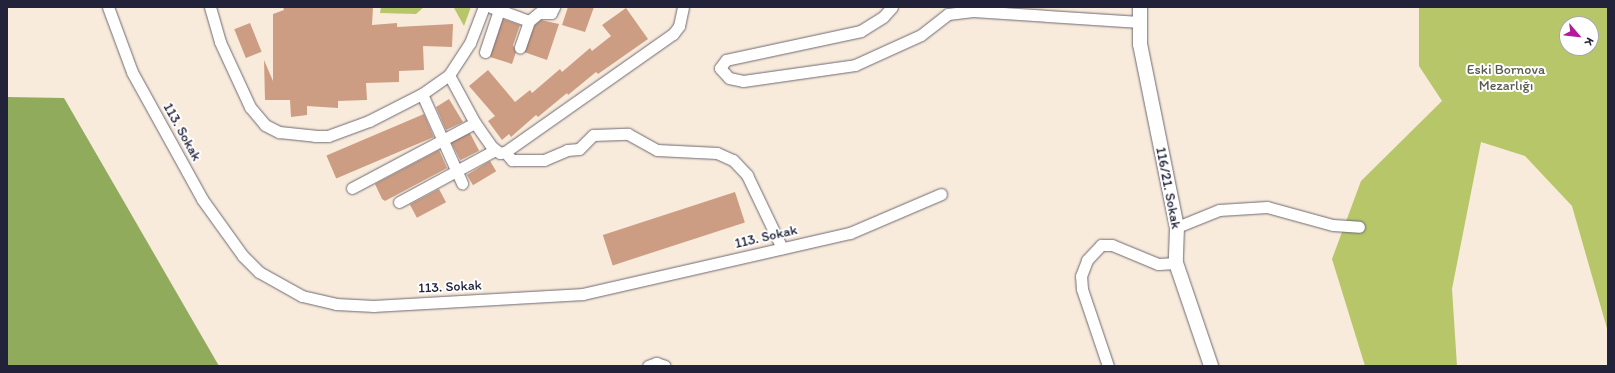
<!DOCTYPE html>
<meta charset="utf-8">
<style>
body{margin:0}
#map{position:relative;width:1615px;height:373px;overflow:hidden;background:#f9ebdb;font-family:Itim,sans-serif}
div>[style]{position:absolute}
.green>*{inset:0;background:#b6c668}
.forest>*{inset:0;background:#90ab5c}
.building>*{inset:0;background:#cc9d82;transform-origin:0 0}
.roads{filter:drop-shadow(0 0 1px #6d6873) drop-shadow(0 0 1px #6d6873)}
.minor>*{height:11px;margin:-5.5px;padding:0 5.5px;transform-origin:5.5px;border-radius:5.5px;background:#fff}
.tertiary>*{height:14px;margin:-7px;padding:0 7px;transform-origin:7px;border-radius:7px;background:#fff}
span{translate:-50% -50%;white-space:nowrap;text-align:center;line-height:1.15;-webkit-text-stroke:4px #fff;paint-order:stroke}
.park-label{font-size:14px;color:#565b4b}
.street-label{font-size:14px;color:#22223b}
.frame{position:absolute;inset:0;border:8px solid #22223b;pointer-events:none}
.north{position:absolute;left:1559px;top:16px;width:40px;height:40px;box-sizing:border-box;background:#fff;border:1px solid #a7a7b1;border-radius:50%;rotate:118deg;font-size:11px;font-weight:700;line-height:16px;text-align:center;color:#22223b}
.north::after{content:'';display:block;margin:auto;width:14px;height:18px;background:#b5179e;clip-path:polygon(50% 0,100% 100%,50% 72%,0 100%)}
</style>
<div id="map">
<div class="green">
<i style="clip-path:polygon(381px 7px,424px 7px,416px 14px,380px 13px)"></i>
<i style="clip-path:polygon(449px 7px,471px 7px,464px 26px,454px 8px)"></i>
<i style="clip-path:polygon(evenodd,1419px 7px,1608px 7px,1608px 332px,1572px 206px,1525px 156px,1481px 142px,1452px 289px,1457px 366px,1365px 366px,1332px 259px,1361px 181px,1442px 101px,1419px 66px,1419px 7px,1567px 24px,1591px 24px,1591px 48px,1567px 48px,1567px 24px)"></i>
</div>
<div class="forest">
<i style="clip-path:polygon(7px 97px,64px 98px,219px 366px,7px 366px)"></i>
</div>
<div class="building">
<i style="clip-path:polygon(283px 7px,373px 7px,372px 25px,397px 23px,397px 27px,453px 24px,452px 47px,423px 46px,424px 70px,399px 71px,399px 82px,366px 83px,367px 100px,338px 101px,338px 108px,307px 106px,307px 115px,291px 117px,290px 100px,265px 100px,264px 60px,273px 81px,273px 14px,284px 10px)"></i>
<i style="clip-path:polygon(568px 7px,594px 7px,585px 32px,562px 25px)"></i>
<i style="clip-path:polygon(626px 8px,648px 39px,598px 74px,596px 72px,568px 95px,567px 93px,538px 117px,536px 115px,511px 137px,509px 134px,502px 140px,488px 121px,495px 116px,469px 86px,488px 70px,515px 102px,530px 90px,532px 93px,560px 69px,562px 72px,590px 48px,592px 51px,611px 36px,602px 25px)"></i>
<i style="clip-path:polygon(503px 19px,520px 25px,513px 45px,516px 52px,512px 64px,490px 57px)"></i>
<i style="clip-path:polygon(541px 20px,559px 24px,547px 60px,524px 52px,535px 25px)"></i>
<i style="left:250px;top:23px;width:31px;height:17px;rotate:68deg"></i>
<i style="clip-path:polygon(449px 99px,463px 122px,446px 130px,436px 107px)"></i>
<i style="left:424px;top:114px;width:25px;height:106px;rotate:67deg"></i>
<i style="left:470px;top:133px;width:20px;height:21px;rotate:63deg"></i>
<i style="clip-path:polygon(439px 150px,447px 168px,385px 201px,382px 199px,375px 184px)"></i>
<i style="left:490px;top:161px;width:12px;height:27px;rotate:59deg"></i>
<i style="left:439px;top:189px;width:15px;height:33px;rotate:62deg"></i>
<i style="left:735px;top:192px;width:32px;height:139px;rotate:72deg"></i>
</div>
<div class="roads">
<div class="minor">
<i style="left:108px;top:7px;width:69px;rotate:69.7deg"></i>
<i style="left:132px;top:72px;width:145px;rotate:61.1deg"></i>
<i style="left:202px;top:199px;width:70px;rotate:54.3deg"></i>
<i style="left:243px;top:256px;width:23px;rotate:45deg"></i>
<i style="left:259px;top:272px;width:49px;rotate:29.2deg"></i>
<i style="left:302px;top:296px;width:35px;rotate:13deg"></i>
<i style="left:336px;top:304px;width:38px;rotate:3deg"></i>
<i style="left:374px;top:306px;width:209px;rotate:-3.3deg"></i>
<i style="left:583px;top:294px;width:274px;rotate:-12.9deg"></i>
<i style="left:850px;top:233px;width:99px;rotate:-23.2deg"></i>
<i style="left:210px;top:7px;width:36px;rotate:74deg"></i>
<i style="left:220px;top:42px;width:72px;rotate:65.2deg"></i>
<i style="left:250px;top:107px;width:23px;rotate:50deg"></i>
<i style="left:265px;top:125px;width:16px;rotate:27deg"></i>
<i style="left:279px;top:132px;width:36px;rotate:6deg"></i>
<i style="left:315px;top:136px;width:13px"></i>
<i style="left:328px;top:136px;width:44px;rotate:-20.1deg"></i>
<i style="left:369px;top:121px;width:59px;rotate:-27deg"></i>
<i style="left:422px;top:94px;width:33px;rotate:-35deg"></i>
<i style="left:449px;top:75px;width:38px;rotate:-57deg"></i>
<i style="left:470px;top:43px;width:39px;rotate:-69deg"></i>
<i style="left:491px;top:7px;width:40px;rotate:20.2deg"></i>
<i style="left:529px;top:21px;width:28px;rotate:109deg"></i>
<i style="left:892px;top:7px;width:13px;rotate:132deg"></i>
<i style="left:883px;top:17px;width:26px;rotate:148deg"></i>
<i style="left:861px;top:31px;width:138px;rotate:167.9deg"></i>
<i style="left:726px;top:60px;width:10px;rotate:127deg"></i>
<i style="left:720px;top:68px;width:13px;rotate:48deg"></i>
<i style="left:729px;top:78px;width:14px;rotate:12deg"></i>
<i style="left:743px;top:81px;width:113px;rotate:-8.1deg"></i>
<i style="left:855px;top:65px;width:72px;rotate:-24.4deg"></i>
<i style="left:921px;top:35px;width:34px;rotate:-38deg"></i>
<i style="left:948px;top:14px;width:25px;rotate:-7deg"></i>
<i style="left:973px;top:11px;width:167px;rotate:3.8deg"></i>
<i style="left:529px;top:21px;width:13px;rotate:-39deg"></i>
<i style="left:539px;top:13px;width:12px"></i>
<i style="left:551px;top:13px;width:7px;rotate:-63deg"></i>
<i style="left:485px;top:52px;width:47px;rotate:-71.6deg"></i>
<i style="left:449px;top:75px;width:55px;rotate:61.6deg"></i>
<i style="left:475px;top:123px;width:29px;rotate:55deg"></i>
<i style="left:492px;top:147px;width:10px;rotate:37deg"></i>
<i style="left:500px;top:153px;width:5px;rotate:-11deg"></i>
<i style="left:505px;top:152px;width:205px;rotate:-35.1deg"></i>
<i style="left:673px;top:34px;width:10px;rotate:-53deg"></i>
<i style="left:679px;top:26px;width:19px;rotate:-78deg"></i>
<i style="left:422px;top:94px;width:98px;rotate:65.8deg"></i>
<i style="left:505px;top:152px;width:11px;rotate:49deg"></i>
<i style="left:512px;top:160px;width:32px"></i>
<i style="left:544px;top:160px;width:25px;rotate:-23deg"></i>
<i style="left:567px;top:150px;width:12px;rotate:-5deg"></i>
<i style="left:579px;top:149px;width:20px;rotate:-45deg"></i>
<i style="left:593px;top:135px;width:35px;rotate:-2deg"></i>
<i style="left:628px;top:134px;width:33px;rotate:29deg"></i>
<i style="left:657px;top:150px;width:60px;rotate:2.9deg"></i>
<i style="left:717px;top:153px;width:17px;rotate:24deg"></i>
<i style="left:733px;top:160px;width:21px;rotate:47deg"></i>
<i style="left:747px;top:175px;width:81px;rotate:64.4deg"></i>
<i style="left:352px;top:188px;width:139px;rotate:-27.9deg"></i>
<i style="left:399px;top:202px;width:109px;rotate:-28.4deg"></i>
<i style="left:1177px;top:227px;width:45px;rotate:-22deg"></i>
<i style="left:1219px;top:210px;width:48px;rotate:-3.6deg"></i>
<i style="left:1267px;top:207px;width:68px;rotate:15.3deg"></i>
<i style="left:1333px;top:225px;width:26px;rotate:4deg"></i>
<i style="left:648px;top:366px;width:9px;rotate:-21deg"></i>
<i style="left:656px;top:363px;width:9px;rotate:18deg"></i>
<i style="left:1108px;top:366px;width:81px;rotate:-108.7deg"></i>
<i style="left:1082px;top:289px;width:13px;rotate:-94deg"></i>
<i style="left:1081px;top:276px;width:17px;rotate:-69deg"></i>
<i style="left:1087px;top:260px;width:21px;rotate:-47deg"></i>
<i style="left:1101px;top:245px;width:11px"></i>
<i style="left:1112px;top:245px;width:50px;rotate:22.4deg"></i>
<i style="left:1158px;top:264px;width:18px;rotate:-3deg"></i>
</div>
<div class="tertiary">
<i style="left:1140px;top:7px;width:37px;rotate:90deg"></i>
<i style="left:1140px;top:44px;width:187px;rotate:78.6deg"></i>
<i style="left:1177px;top:227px;width:36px;rotate:92deg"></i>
<i style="left:1176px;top:263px;width:109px;rotate:71.2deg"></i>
</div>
</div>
<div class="park-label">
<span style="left:1506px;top:78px">Eski Bornova<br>Mezarlığı</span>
</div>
<div class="street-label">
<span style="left:182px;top:132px;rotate:61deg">113. Sokak</span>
<span style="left:1168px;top:188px;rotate:79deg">116/21. Sokak</span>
<span style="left:766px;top:237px;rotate:-13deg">113. Sokak</span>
<span style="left:450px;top:287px;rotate:-3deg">113. Sokak</span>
</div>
<div class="frame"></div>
<div class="north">K</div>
</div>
